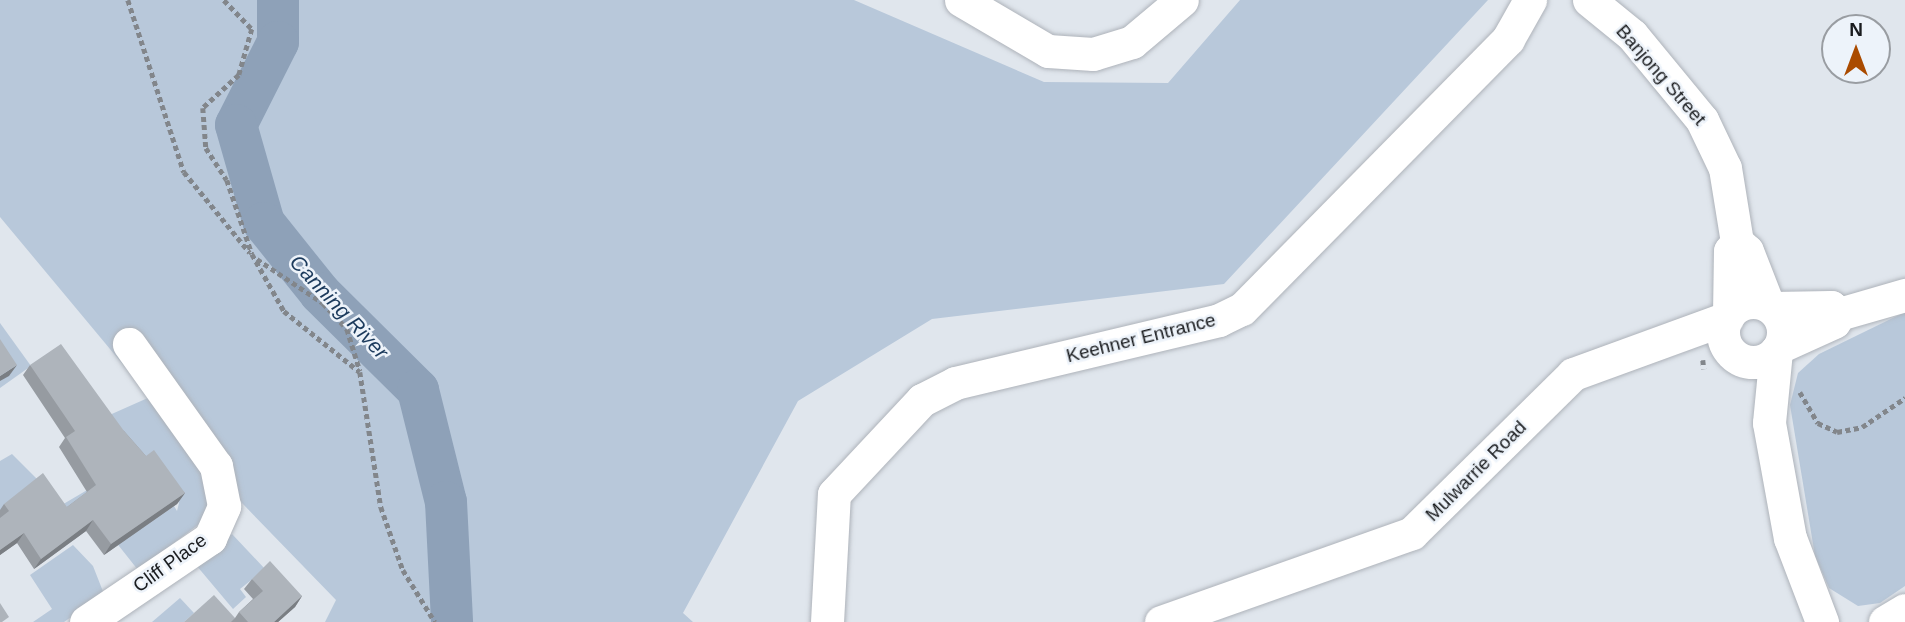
<!DOCTYPE html>
<style>
body{margin:0}
#map{position:relative;width:1905px;height:622px;overflow:hidden;background:#e0e6ed;font-family:Arial,sans-serif}
div>[style]{position:absolute}
.green>*{inset:0;background:#b8c8da}
.river>*{height:42px;margin:-21px;padding:0 21px;transform-origin:21px;border-radius:21px;background:#8ea1b8}
.path>*{height:4.5px;margin-top:-2.25px;transform-origin:0;background:repeating-linear-gradient(90deg,#82868b 0 5px,transparent 0 8.5px)}
.roads{filter:drop-shadow(0 0 2px #aeb3ba) drop-shadow(0 0 2px #aeb3ba)}
.minor>*{height:33px;margin:-16.5px;padding:0 16.5px;transform-origin:16.5px;border-radius:16.5px;background:#fff}
.minor>.ring{margin:-16.5px;padding:0;box-sizing:content-box;background:none;border:33px solid #fff;border-radius:50%}
.wall>*{inset:0;background:#969ba1}
.shaded-wall>*{inset:0;background:#7a7e83}
.building>*{inset:0;background:#aeb4bb}
span{translate:-50% -50%;white-space:nowrap;text-align:center;line-height:1.15;-webkit-text-stroke:5px #edf3fa;paint-order:stroke}
.street-label{font-size:19px;color:#1a1c1f}
.water-label{font-size:21px;color:#1b3a5c;font-style:italic}
.north{position:absolute;left:1821px;top:14px;width:70px;height:70px;box-sizing:border-box;background:#edf3fa;border:2px solid #999da2;border-radius:50%;rotate:0deg;font-size:19px;font-weight:700;line-height:28px;text-align:center;color:#1a1c1f}
.north::after{content:'';display:block;margin:auto;width:24px;height:32px;background:#aa4b00;clip-path:polygon(50% 0,100% 100%,50% 72%,0 100%)}
</style>
<div id="map">
<div class="green">
<i style="clip-path:polygon(0 0,854px 0,1044px 82px,1168px 83px,1240px 0,1488px 0,1224px 284px,932px 319px,798px 401px,683px 613px,693px 622px,325px 622px,336px 600px,210px 470px,211px 515px,138px 570px,100px 522px,66px 513px,60px 506px,111px 476px,144px 527px,174px 506px,177px 511px,179px 503px,146px 456px,105px 417px,150px 397px,0 217px)"></i>
<i style="clip-path:polygon(1905px 312px,1905px 586px,1880px 603px,1858px 606px,1829px 588px,1815px 556px,1790px 405px,1798px 373px,1819px 354px)"></i>
<i style="clip-path:polygon(0 323px,31px 366px,0 388px)"></i>
<i style="clip-path:polygon(12px 454px,37px 479px,0 512px,0 461px)"></i>
<i style="clip-path:polygon(232px 534px,265px 569px,240px 589px,246px 597px,233px 609px,196px 565px)"></i>
<i style="clip-path:polygon(73px 545px,93px 566px,104px 594px,64px 622px,33px 622px,52px 609px,30px 575px)"></i>
<i style="clip-path:polygon(180px 598px,194px 613px,184px 622px,152px 622px)"></i>
</div>
<div class="river">
<i style="left:278px;top:0;width:42px;rotate:90deg"></i>
<i style="left:278px;top:42px;width:93px;rotate:116.8deg"></i>
<i style="left:236px;top:125px;width:102px;rotate:74.1deg"></i>
<i style="left:264px;top:223px;width:90px;rotate:51.3deg"></i>
<i style="left:320px;top:293px;width:138px;rotate:44.7deg"></i>
<i style="left:418px;top:390px;width:115px;rotate:76deg"></i>
<i style="left:446px;top:502px;width:120px;rotate:87.1deg"></i>
</div>
<div class="path">
<i style="left:128px;top:0;width:181px;rotate:72deg"></i>
<i style="left:184px;top:172px;width:104px;rotate:50.8deg"></i>
<i style="left:224px;top:0;width:40px;rotate:46deg"></i>
<i style="left:252px;top:29px;width:48px;rotate:105.8deg"></i>
<i style="left:239px;top:75px;width:49px;rotate:137.5deg"></i>
<i style="left:203px;top:108px;width:40px;rotate:85.7deg"></i>
<i style="left:206px;top:148px;width:38px;rotate:57deg"></i>
<i style="left:227px;top:180px;width:78px;rotate:71.3deg"></i>
<i style="left:252px;top:254px;width:65px;rotate:60.7deg"></i>
<i style="left:284px;top:311px;width:97px;rotate:38.8deg"></i>
<i style="left:360px;top:372px;width:137px;rotate:81.2deg"></i>
<i style="left:381px;top:507px;width:67px;rotate:70.8deg"></i>
<i style="left:403px;top:570px;width:61px;rotate:58.4deg"></i>
<i style="left:257px;top:259px;width:79px;rotate:33.7deg"></i>
<i style="left:323px;top:303px;width:35px;rotate:47deg"></i>
<i style="left:347px;top:329px;width:44px;rotate:72.8deg"></i>
<i style="left:1703px;top:360px;width:9px;rotate:84deg"></i>
<i style="left:1800px;top:392px;width:36px;rotate:60deg"></i>
<i style="left:1818px;top:423px;width:21px;rotate:25deg"></i>
<i style="left:1837px;top:432px;width:25px;rotate:-11deg"></i>
<i style="left:1862px;top:427px;width:52px;rotate:-34deg"></i>
</div>
<div class="roads">
<div class="minor">
<i style="left:961px;top:0;width:101px;rotate:30.4deg"></i>
<i style="left:1048px;top:51px;width:45px;rotate:3.8deg"></i>
<i style="left:1093px;top:54px;width:41px;rotate:-17.1deg"></i>
<i style="left:1132px;top:42px;width:65px;rotate:-40deg"></i>
<i style="left:1589px;top:0;width:55px;rotate:39.1deg"></i>
<i style="left:1632px;top:35px;width:110px;rotate:50.5deg"></i>
<i style="left:1702px;top:120px;width:53px;rotate:64.4deg"></i>
<i style="left:1725px;top:168px;width:75px;rotate:80.8deg"></i>
<i class="ring" style="left:1723px;top:302px;width:27px;height:27px"></i>
<i style="left:1772px;top:308px;width:59px;rotate:-1deg"></i>
<i style="left:1831px;top:307px;width:11px;rotate:41deg"></i>
<i style="left:1839px;top:314px;width:9px;rotate:122deg"></i>
<i style="left:1834px;top:322px;width:60px;rotate:155.6deg"></i>
<i style="left:1729px;top:314px;width:63px;rotate:-89.1deg"></i>
<i style="left:1730px;top:251px;width:11px;rotate:-52deg"></i>
<i style="left:1737px;top:242px;width:13px;rotate:42deg"></i>
<i style="left:1747px;top:251px;width:58px;rotate:68.7deg"></i>
<i style="left:1839px;top:314px;width:69px;rotate:-16.1deg"></i>
<i style="left:1776px;top:351px;width:72px;rotate:95.6deg"></i>
<i style="left:1769px;top:423px;width:117px;rotate:79.7deg"></i>
<i style="left:1790px;top:538px;width:90px;rotate:69.1deg"></i>
<i style="left:86px;top:622px;width:150px;rotate:-34.1deg"></i>
<i style="left:210px;top:538px;width:35px;rotate:-66deg"></i>
<i style="left:224px;top:506px;width:41px;rotate:-101.3deg"></i>
<i style="left:216px;top:466px;width:150px;rotate:-125.5deg"></i>
<i style="left:827px;top:622px;width:128px;rotate:-86.9deg"></i>
<i style="left:834px;top:494px;width:129px;rotate:-46.9deg"></i>
<i style="left:922px;top:400px;width:37px;rotate:-27deg"></i>
<i style="left:955px;top:383px;width:271px;rotate:-13.4deg"></i>
<i style="left:1219px;top:320px;width:25px;rotate:-26deg"></i>
<i style="left:1242px;top:309px;width:379px;rotate:-45.4deg"></i>
<i style="left:1508px;top:39px;width:45px;rotate:-60.6deg"></i>
<i style="left:1161px;top:622px;width:266px;rotate:-19.5deg"></i>
<i style="left:1412px;top:533px;width:226px;rotate:-44.6deg"></i>
<i style="left:1573px;top:374px;width:164px;rotate:-20deg"></i>
<i style="left:1885px;top:622px;width:23px;rotate:-31deg"></i>
</div>
</div>
<div class="wall">
<i style="clip-path:polygon(30px 365px,124px 431px,146px 456px,185px 493px,177px 504px,104px 555px,86px 531px,34px 569px,17px 543px,0 555px,0 510px,4px 504px,67px 507px,87px 492px,59px 447px,65px 438px,23px 375px)"></i>
<i style="clip-path:polygon(252px 579px,302px 596px,295px 607px,278px 622px,184px 622px,235px 618px,239px 612px,253px 599px,244px 589px)"></i>
</div>
<div class="shaded-wall">
<i style="clip-path:polygon(17px 365px,9px 376px,0 381px,0 376px)"></i>
<i style="clip-path:polygon(185px 493px,177px 504px,104px 555px,111px 544px)"></i>
<i style="clip-path:polygon(93px 520px,86px 531px,34px 569px,41px 559px)"></i>
<i style="clip-path:polygon(24px 533px,17px 543px,0 555px,0 550px)"></i>
<i style="clip-path:polygon(302px 596px,295px 607px,278px 622px,274px 622px)"></i>
</div>
<div class="building">
<i style="clip-path:polygon(0 339px,17px 365px,0 376px)"></i>
<i style="clip-path:polygon(61px 344px,124px 431px,146px 456px,154px 450px,185px 493px,111px 544px,93px 520px,41px 559px,24px 533px,0 550px,0 518px,9px 511px,4px 504px,43px 473px,67px 507px,96px 485px,66px 437px,75px 431px,30px 365px)"></i>
<i style="clip-path:polygon(270px 561px,302px 596px,274px 622px,248px 622px,239px 612px,263px 591px,252px 579px)"></i>
<i style="clip-path:polygon(214px 595px,235px 618px,231px 622px,184px 622px)"></i>
<i style="clip-path:polygon(0 603px,9px 617px,2px 622px,0 622px)"></i>
</div>
<div class="street-label">
<span style="left:1661px;top:75px;rotate:49deg">Banjong Street</span>
<span style="left:1141px;top:338px;rotate:-14deg">Keehner Entrance</span>
<span style="left:1476px;top:471px;rotate:-45deg">Mulwarrie Road</span>
<span style="left:170px;top:563px;rotate:-36deg">Cliff Place</span>
</div>
<div class="water-label">
<span style="left:339px;top:307px;rotate:47deg">Canning River</span>
</div>
<div class="north">N</div>
</div>
